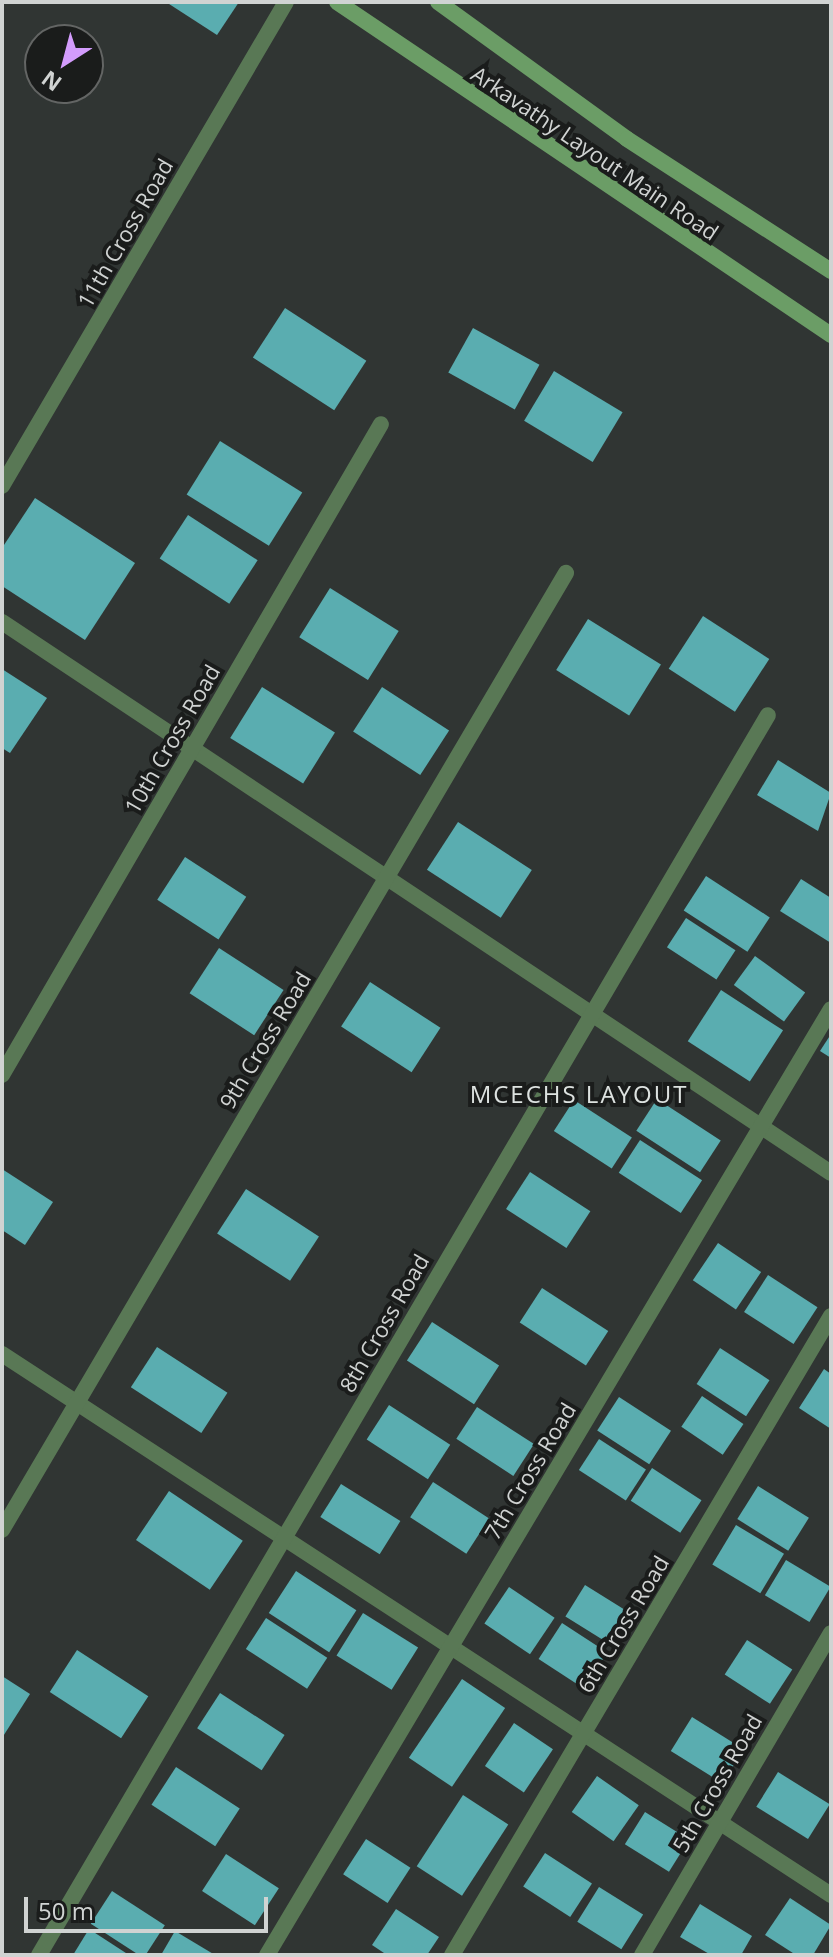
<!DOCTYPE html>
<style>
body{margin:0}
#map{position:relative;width:833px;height:1957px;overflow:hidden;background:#303533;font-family:"Open Sans",sans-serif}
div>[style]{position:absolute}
.building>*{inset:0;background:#5aadb0;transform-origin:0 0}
.minor>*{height:16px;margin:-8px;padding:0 8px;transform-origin:8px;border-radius:8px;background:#597855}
.secondary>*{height:16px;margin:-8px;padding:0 8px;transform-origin:8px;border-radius:8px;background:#6b9d66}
span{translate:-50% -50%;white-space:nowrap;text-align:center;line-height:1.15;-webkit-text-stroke:8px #1a1c1b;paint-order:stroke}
.street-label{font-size:22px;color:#d0d3d2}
.neighbourhood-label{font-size:24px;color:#dde2e0;letter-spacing:2px}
.frame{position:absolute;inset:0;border:4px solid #d0d3d2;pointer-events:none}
.north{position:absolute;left:24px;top:24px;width:80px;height:80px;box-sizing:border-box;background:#1a1c1b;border:2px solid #636564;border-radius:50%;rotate:216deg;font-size:22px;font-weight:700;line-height:32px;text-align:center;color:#d0d3d2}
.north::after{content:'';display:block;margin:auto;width:28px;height:36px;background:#d39cfc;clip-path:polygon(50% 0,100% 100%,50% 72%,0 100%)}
.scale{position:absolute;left:24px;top:1897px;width:244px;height:36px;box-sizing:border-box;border:4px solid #d0d3d2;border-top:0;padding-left:10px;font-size:24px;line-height:28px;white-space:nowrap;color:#d0d3d2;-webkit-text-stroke:6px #1a1c1b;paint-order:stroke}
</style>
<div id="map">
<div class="building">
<i style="clip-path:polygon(166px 2px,239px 2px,217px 35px)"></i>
<i style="left:285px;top:308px;width:97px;height:59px;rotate:33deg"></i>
<i style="left:473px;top:328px;width:76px;height:51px;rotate:29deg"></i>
<i style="left:554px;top:371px;width:80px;height:58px;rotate:31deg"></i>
<i style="left:220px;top:441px;width:97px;height:63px;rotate:32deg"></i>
<i style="clip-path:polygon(35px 498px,135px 563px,85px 640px,2px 586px,2px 548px)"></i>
<i style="left:188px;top:515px;width:83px;height:52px;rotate:33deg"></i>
<i style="left:330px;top:588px;width:81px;height:58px;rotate:32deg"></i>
<i style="left:703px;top:616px;width:79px;height:63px;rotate:33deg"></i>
<i style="left:588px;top:619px;width:86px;height:60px;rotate:32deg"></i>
<i style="clip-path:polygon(2px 669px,47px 698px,10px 753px,2px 748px)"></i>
<i style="left:262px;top:687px;width:86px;height:60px;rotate:32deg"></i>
<i style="left:382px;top:687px;width:80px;height:53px;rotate:33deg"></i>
<i style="clip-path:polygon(778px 760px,831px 793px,818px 831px,757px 795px)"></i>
<i style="left:458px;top:822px;width:88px;height:57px;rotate:33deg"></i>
<i style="left:185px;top:857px;width:73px;height:51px;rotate:33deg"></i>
<i style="left:706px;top:876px;width:76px;height:41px;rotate:33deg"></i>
<i style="clip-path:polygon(801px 879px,831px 898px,831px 943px,780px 911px)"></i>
<i style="left:686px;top:918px;width:59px;height:35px;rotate:33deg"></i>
<i style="left:219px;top:948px;width:77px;height:54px;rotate:33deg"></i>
<i style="left:755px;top:956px;width:62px;height:36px;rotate:36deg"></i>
<i style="left:370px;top:982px;width:84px;height:53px;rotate:33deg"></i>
<i style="left:721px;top:990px;width:74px;height:61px;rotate:33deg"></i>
<i style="clip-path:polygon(831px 1034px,831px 1058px,820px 1051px)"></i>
<i style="left:657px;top:1099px;width:76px;height:38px;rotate:33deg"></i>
<i style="left:574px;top:1100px;width:69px;height:37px;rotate:33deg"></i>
<i style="left:640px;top:1140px;width:74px;height:39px;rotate:33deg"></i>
<i style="clip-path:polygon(2px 1169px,53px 1202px,25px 1245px,2px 1230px)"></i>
<i style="left:530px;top:1172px;width:72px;height:44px;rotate:33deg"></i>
<i style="left:246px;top:1189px;width:87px;height:53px;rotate:33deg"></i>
<i style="left:718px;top:1243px;width:52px;height:45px;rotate:34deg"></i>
<i style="left:768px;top:1275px;width:59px;height:44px;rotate:33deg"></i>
<i style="left:542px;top:1288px;width:79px;height:41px;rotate:33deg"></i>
<i style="left:432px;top:1322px;width:80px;height:46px;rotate:33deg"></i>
<i style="left:157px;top:1347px;width:84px;height:48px;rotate:33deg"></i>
<i style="left:720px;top:1348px;width:59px;height:43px;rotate:33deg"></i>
<i style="clip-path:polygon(824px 1369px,831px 1374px,831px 1429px,799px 1408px)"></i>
<i style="left:702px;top:1396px;width:50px;height:37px;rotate:34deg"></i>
<i style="left:619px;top:1397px;width:62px;height:40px;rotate:33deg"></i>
<i style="left:389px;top:1405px;width:73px;height:41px;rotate:33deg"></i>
<i style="left:477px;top:1407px;width:68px;height:38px;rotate:33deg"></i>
<i style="left:599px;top:1439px;width:56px;height:37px;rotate:33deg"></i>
<i style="left:652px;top:1468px;width:59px;height:39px;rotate:33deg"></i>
<i style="left:433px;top:1482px;width:67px;height:42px;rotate:33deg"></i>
<i style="left:341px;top:1484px;width:70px;height:39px;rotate:32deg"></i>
<i style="left:758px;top:1486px;width:60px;height:39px;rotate:32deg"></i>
<i style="left:169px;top:1491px;width:89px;height:59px;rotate:34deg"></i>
<i style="left:736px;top:1525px;width:56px;height:46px;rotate:31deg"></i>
<i style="left:786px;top:1560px;width:52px;height:41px;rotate:31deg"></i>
<i style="left:296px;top:1571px;width:72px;height:50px;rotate:33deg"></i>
<i style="left:585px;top:1585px;width:54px;height:37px;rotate:32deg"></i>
<i style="left:509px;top:1587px;width:55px;height:44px;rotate:34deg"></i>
<i style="left:363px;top:1613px;width:65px;height:50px;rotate:32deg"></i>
<i style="left:266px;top:1618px;width:73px;height:37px;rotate:33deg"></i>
<i style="left:562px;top:1623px;width:54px;height:43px;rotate:33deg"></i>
<i style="left:747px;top:1640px;width:54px;height:41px;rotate:33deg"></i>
<i style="left:77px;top:1650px;width:85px;height:50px;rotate:33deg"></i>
<i style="clip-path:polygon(2px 1676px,30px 1694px,2px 1738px)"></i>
<i style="left:462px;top:1679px;width:52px;height:95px;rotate:34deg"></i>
<i style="left:220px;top:1693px;width:77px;height:42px;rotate:33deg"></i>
<i style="left:692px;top:1717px;width:61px;height:40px;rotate:32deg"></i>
<i style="left:514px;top:1723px;width:47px;height:52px;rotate:34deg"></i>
<i style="left:176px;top:1767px;width:76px;height:45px;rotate:33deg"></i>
<i style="left:778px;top:1772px;width:61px;height:41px;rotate:32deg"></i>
<i style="left:597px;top:1776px;width:51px;height:44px;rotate:35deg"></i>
<i style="left:463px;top:1795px;width:54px;height:85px;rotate:33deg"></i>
<i style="left:645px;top:1812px;width:52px;height:38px;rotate:32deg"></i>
<i style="left:366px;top:1839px;width:53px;height:42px;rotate:33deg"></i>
<i style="left:545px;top:1853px;width:56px;height:40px;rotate:33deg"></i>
<i style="left:226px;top:1854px;width:63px;height:44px;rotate:33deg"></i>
<i style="left:599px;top:1887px;width:52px;height:41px;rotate:32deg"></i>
<i style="left:112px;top:1891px;width:63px;height:39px;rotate:33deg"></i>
<i style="clip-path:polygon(790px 1898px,831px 1925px,813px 1955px,796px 1955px,765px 1935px)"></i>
<i style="clip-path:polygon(700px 1904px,752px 1936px,741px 1955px,711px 1955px,680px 1937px)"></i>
<i style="clip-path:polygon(396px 1909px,439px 1937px,427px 1955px,387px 1955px,372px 1945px)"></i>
<i style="clip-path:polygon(89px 1929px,129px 1955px,73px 1955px)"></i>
<i style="clip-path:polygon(175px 1931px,215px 1955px,161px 1955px)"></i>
</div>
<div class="minor">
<i style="left:2px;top:486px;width:561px;rotate:-59.6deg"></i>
<i style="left:2px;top:622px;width:995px;rotate:33.61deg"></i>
<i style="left:2px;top:1075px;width:753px;rotate:-59.79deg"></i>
<i style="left:2px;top:1354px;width:990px;rotate:33.13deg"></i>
<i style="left:2px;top:1530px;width:1111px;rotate:-59.49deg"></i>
<i style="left:39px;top:1955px;width:1438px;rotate:-59.55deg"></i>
<i style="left:267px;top:1955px;width:1101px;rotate:-59.2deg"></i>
<i style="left:452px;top:1955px;width:743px;rotate:-59.33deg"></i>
<i style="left:642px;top:1955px;width:373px;rotate:-59.6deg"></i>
</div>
<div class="secondary">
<i style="left:337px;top:2px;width:596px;rotate:33.98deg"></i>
<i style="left:438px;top:2px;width:233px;rotate:35.9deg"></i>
<i style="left:627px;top:139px;width:243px;rotate:32.9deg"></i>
</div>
<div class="street-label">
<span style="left:595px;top:153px;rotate:34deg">Arkavathy Layout Main Road</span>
<span style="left:125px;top:233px;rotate:-60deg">11th Cross Road</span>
<span style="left:172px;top:739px;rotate:-60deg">10th Cross Road</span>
<span style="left:265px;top:1040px;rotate:-59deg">9th Cross Road</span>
<span style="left:384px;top:1323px;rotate:-60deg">8th Cross Road</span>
<span style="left:530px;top:1471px;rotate:-59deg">7th Cross Road</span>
<span style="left:623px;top:1624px;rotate:-59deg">6th Cross Road</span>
<span style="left:717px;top:1783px;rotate:-60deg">5th Cross Road</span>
</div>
<div class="neighbourhood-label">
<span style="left:579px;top:1094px">MCECHS LAYOUT</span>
</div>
<div class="frame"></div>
<div class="north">N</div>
<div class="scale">50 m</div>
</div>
